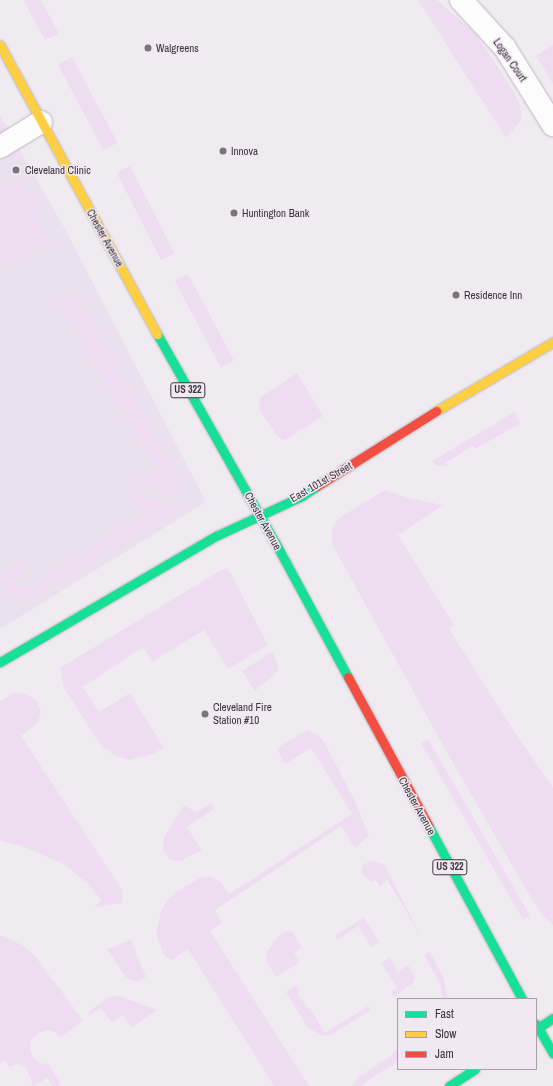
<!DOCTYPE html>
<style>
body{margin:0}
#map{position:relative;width:553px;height:1086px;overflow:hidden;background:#f0ebf1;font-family:"Archivo Narrow",sans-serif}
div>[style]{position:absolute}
.built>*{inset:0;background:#ebe0ed}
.green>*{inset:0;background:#eeddf1;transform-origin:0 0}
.roads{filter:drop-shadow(0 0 1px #bbb7bc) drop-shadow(0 0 1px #bbb7bc)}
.street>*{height:22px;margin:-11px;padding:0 11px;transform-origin:11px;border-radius:11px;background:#fdfcfd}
.fast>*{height:9px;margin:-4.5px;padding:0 4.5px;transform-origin:4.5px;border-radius:4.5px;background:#16e098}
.slow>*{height:9px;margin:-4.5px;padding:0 4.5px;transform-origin:4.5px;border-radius:4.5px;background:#ffcf43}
.jam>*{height:9px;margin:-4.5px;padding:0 4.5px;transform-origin:4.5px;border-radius:4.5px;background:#f24e42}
.dots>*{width:11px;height:11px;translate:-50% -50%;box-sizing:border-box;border:2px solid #f2e8f4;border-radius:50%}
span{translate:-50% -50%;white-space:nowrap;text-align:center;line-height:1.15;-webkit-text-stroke:3px #f2e8f4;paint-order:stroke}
.shield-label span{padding:1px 3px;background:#f2e8f4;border:1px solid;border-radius:3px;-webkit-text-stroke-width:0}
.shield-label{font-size:10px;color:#393539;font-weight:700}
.poi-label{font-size:11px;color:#393539}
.left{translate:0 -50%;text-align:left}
.street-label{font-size:11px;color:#393539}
.legend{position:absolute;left:397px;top:998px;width:140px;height:72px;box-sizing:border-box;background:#f2e8f4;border:1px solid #a8a0a9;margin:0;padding:5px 7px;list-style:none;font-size:12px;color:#393539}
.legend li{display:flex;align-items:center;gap:8px;height:20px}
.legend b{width:20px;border:1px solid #a8a0a9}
</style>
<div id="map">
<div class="built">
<i style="clip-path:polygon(0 115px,66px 231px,206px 502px,0 629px)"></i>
</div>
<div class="green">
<i style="clip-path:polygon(23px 0,41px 0,59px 34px,45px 40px)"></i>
<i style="clip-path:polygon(418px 0,437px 0,470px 29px,479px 39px,512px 89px,519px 102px,522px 120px,506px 138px)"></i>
<i style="clip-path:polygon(553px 45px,553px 83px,536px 56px)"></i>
<i style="left:72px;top:57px;width:97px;height:16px;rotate:62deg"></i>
<i style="left:130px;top:166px;width:98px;height:15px;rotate:63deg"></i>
<i style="clip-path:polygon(9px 181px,18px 183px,27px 187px,31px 193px,37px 203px,40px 221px,49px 240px,48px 244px,23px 259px,0 268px,0 186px)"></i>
<i style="left:188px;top:274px;width:98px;height:15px;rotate:62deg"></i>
<i style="clip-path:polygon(76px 293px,186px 491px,179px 496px,136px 483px,138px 479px,156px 469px,60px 306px,60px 301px)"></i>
<i style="clip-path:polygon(297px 373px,323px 416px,289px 438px,283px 440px,277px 436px,259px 409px,259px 403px,261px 397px)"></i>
<i style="clip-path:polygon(514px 412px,521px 423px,475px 449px,473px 446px,445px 463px,447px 466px,436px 465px,432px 461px)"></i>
<i style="clip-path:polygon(385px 490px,408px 498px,443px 505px,398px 535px,454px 625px,449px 629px,512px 728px,553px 788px,553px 925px,541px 914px,530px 896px,450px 758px,332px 544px,332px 528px,339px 518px)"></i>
<i style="clip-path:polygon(134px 495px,175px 505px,179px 512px,34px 597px,28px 595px,22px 605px,12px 597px,0 579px,2px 576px,21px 565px,24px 569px,23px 574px,13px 578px,22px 591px,142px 515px,136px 506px,132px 498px)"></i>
<i style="clip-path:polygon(228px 568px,268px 645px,228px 669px,204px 630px,152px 662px,143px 647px,83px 687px,99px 712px,130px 693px,164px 748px,153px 754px,128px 760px,114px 755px,101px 746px,64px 688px,60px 668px,221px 570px)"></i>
<i style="clip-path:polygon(272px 652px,278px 664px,278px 670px,271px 678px,255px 691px,242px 671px)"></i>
<i style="clip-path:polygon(17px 693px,27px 694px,37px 701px,41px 712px,38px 723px,21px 736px,123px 891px,122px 903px,94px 907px,101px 900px,90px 886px,67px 866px,27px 848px,0 840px,0 701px,12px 694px)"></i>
<i style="clip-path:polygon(308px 730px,322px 738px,356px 803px,369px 836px,355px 848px,341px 826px,215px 910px,222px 923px,210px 931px,309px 1086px,274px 1086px,188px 949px,172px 960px,167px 958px,163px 953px,156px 933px,161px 912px,167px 900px,177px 891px,200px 878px,210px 877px,220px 881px,229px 894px,352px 814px,311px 748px,285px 764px,277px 749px,283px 744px)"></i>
<i style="left:428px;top:739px;width:204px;height:8px;rotate:60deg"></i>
<i style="clip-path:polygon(211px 803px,214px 809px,187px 827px,202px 851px,191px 855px,181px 861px,170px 860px,163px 850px,164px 837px,184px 805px,196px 812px)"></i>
<i style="clip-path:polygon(370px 861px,384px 864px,423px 940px,387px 879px,381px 887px,376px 880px,371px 882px,366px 878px,362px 872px,362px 866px)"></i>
<i style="clip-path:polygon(364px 917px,379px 942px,371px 947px,358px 926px,337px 940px,335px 936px)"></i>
<i style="clip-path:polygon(287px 931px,292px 932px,302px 947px,294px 954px,300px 962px,276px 977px,266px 961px,267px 952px,278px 936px)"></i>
<i style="clip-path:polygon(0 935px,24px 946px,35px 956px,83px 1020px,61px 1037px,55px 1032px,46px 1030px,38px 1033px,31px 1040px,30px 1051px,34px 1058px,41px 1064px,48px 1063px,58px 1080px,60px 1085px,58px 1086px,52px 1086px,47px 1078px,33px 1086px,27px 1070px,21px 1065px,17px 1064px,10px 1067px,5px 1061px,0 1064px)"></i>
<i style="clip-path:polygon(131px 940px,146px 977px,138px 982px,130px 980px,125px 976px,107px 949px)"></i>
<i style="clip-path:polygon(430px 952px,443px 976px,448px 999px,442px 999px,441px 986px,424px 955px)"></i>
<i style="clip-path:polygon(390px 957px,398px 972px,408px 965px,415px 976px,414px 982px,394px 997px,391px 992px,397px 987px,381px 963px)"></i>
<i style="clip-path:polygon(296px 985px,300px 991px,297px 993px,308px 1008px,310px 1008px,325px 1033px,368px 1006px,371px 1010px,332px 1034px,324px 1036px,308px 1028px,286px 992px)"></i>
<i style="clip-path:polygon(113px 996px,122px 997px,157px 1010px,132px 1027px,123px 1015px,112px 1022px,101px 1008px,90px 1015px,88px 1012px,106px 999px)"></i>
<i style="clip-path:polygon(398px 1047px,398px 1061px,360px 1086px,352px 1086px,358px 1077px,392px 1055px)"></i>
</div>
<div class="roads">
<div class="street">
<i style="left:461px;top:0;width:65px;rotate:47.5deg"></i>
<i style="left:505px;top:48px;width:91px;rotate:58.1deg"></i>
<i style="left:0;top:147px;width:48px;rotate:-31.4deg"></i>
</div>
<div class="fast">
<i style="left:157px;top:334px;width:241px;rotate:60.5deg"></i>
<i style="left:276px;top:544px;width:151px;rotate:61.6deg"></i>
<i style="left:0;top:662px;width:250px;rotate:-30.3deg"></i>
<i style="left:216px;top:536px;width:95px;rotate:-24.9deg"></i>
<i style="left:302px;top:496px;width:18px;rotate:-34deg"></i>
<i style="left:428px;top:825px;width:198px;rotate:61.6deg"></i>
<i style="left:536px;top:1024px;width:34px;rotate:60deg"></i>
<i style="left:538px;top:1028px;width:18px;rotate:-34deg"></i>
<i style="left:449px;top:1086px;width:31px;rotate:-33deg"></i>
</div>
<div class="slow">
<i style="left:0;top:45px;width:329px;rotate:61.5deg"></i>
<i style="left:436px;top:411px;width:136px;rotate:-30.5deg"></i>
</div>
<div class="jam">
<i style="left:317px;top:486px;width:141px;rotate:-32.2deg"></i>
<i style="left:348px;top:677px;width:168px;rotate:61.6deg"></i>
</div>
</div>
<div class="dots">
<i style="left:148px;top:48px;background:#797579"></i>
<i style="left:223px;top:151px;background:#797579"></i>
<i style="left:16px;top:170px;background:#797579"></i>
<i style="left:234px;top:213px;background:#797579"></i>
<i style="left:456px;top:295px;background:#797579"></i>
<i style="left:205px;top:714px;background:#797579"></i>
</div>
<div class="shield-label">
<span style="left:188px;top:390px">US 322</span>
<span style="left:450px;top:867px">US 322</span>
</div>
<div class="poi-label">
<span class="left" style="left:156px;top:48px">Walgreens</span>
<span class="left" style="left:231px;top:151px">Innova</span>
<span class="left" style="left:25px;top:170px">Cleveland Clinic</span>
<span class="left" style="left:242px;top:213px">Huntington Bank</span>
<span class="left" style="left:464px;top:295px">Residence Inn</span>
<span class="left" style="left:213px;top:714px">Cleveland Fire<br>Station #10</span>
</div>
<div class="street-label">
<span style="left:510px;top:60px;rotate:55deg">Logan Court</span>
<span style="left:105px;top:238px;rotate:61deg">Chester Avenue</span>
<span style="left:321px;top:482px;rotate:-30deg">East 101st Street</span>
<span style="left:263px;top:521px;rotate:61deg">Chester Avenue</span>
<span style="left:417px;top:806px;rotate:61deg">Chester Avenue</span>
</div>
<ul class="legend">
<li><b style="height:5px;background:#16e098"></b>Fast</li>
<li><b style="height:5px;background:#ffcf43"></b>Slow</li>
<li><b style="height:5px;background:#f24e42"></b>Jam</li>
</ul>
</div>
